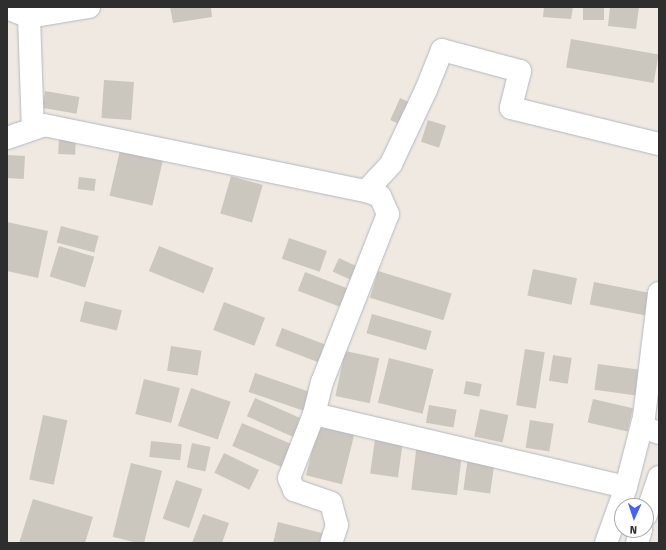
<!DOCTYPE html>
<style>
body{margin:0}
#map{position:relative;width:666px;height:550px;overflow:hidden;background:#efe9e1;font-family:"Fira Sans",sans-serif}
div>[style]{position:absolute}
.building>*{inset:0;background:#cbc7bf;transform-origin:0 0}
.roads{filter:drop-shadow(0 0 1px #b4b7c1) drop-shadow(0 0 1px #b4b7c1)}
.minor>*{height:22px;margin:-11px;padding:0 11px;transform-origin:11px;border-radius:11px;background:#fff}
.tertiary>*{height:22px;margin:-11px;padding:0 11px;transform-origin:11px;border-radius:11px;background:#fff}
span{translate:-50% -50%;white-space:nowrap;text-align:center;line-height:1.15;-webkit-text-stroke:4px #fff;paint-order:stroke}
.frame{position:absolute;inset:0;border:8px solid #2e2e2e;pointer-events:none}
.north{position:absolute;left:614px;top:498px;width:40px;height:40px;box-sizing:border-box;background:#fff;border:1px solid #ababab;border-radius:50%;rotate:183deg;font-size:11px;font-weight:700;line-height:16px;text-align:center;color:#2e2e2e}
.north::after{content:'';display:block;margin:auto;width:14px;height:18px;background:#4264fb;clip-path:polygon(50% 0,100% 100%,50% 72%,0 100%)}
</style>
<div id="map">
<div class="building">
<i style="clip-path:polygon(170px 7px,211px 7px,212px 17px,173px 23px)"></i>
<i style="clip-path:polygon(544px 7px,573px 7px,571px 19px,543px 17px)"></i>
<i style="left:583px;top:7px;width:21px;height:13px"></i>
<i style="clip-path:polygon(610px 7px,639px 7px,636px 29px,608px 26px)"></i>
<i style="left:571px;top:39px;width:89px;height:29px;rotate:10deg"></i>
<i style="left:104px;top:80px;width:30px;height:38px;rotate:4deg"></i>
<i style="left:45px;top:91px;width:35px;height:17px;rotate:10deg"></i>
<i style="left:400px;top:98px;width:20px;height:24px;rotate:24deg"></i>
<i style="left:428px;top:120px;width:19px;height:23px;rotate:18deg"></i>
<i style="left:59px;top:137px;width:17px;height:17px;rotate:3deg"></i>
<i style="left:121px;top:146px;width:44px;height:51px;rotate:13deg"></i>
<i style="left:7px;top:155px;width:18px;height:23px;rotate:3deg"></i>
<i style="left:231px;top:176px;width:33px;height:39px;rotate:16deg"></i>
<i style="left:79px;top:177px;width:17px;height:12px;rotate:7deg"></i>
<i style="clip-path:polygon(7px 222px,48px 231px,38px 278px,7px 271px)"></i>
<i style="left:61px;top:226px;width:39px;height:17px;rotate:15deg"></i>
<i style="left:289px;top:238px;width:40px;height:22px;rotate:19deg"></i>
<i style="left:59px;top:246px;width:37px;height:32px;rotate:17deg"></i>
<i style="left:159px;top:246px;width:59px;height:27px;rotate:22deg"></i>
<i style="left:339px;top:258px;width:26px;height:15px;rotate:25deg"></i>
<i style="left:533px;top:269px;width:45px;height:27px;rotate:12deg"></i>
<i style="left:378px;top:271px;width:77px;height:28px;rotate:17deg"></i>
<i style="left:305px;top:272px;width:50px;height:20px;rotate:21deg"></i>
<i style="left:594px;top:282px;width:61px;height:23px;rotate:11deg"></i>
<i style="left:85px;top:301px;width:38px;height:21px;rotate:14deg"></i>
<i style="left:224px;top:302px;width:44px;height:30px;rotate:21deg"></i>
<i style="left:372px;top:314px;width:62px;height:20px;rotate:16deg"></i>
<i style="left:282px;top:328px;width:51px;height:19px;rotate:21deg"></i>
<i style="left:171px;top:346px;width:31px;height:25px;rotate:9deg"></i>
<i style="left:525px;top:349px;width:20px;height:57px;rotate:9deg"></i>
<i style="left:345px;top:351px;width:35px;height:46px;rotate:12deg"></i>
<i style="left:553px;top:355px;width:19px;height:26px;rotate:9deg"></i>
<i style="left:389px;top:358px;width:46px;height:46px;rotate:14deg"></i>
<i style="left:598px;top:364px;width:44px;height:26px;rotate:8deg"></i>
<i style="left:255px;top:373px;width:62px;height:20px;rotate:19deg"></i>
<i style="left:144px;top:379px;width:37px;height:36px;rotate:14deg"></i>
<i style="left:466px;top:381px;width:16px;height:13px;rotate:11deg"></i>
<i style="left:191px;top:388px;width:42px;height:40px;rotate:19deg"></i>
<i style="left:255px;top:398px;width:55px;height:20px;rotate:24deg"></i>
<i style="left:593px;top:399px;width:41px;height:24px;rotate:13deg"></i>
<i style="left:429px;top:405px;width:28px;height:18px;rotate:10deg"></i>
<i style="left:480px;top:409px;width:29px;height:28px;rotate:12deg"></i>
<i style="left:43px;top:415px;width:25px;height:66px;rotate:12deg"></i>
<i style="left:320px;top:419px;width:37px;height:58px;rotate:14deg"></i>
<i style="left:530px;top:420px;width:24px;height:28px;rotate:9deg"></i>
<i style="left:242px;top:423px;width:58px;height:25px;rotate:23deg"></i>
<i style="left:376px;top:432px;width:28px;height:42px;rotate:8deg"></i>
<i style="left:151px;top:441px;width:31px;height:16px;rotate:6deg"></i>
<i style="left:192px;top:443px;width:19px;height:25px;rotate:12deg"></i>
<i style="left:417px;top:443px;width:46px;height:47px;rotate:7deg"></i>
<i style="left:224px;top:453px;width:39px;height:22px;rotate:26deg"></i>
<i style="left:468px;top:457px;width:27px;height:33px;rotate:8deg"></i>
<i style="left:131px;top:463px;width:32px;height:76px;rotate:14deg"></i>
<i style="left:176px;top:480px;width:28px;height:41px;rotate:19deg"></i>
<i style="clip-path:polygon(33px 499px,93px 517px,85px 543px,19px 543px)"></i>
<i style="clip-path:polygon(203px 514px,229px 523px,222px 543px,192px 543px)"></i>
<i style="clip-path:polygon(278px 522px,326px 534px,323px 543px,273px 543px)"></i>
</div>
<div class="roads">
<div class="minor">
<i style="left:7px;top:8px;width:24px;rotate:22deg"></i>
<i style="left:29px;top:17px;width:112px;rotate:88deg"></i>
<i style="left:29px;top:17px;width:61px;rotate:-9.5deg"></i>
<i style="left:7px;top:138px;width:39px;rotate:-19deg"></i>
<i style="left:44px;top:125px;width:329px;rotate:11.6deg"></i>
<i style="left:366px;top:191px;width:15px;rotate:20deg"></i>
<i style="left:380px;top:196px;width:20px;rotate:66deg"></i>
<i style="left:388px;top:214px;width:180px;rotate:111.4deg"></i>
<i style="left:322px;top:382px;width:33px;rotate:104deg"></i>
<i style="left:314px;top:414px;width:320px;rotate:13.2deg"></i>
<i style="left:366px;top:191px;width:37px;rotate:-47deg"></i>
<i style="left:391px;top:164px;width:82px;rotate:-64.7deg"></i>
<i style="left:426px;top:90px;width:43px;rotate:-68.2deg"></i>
<i style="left:442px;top:50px;width:81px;rotate:15.1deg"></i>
<i style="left:520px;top:71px;width:38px;rotate:104deg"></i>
<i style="left:511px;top:108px;width:152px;rotate:13.7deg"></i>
<i style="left:314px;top:414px;width:69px;rotate:111.3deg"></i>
<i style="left:289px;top:478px;width:13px;rotate:67deg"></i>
<i style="left:294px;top:490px;width:39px;rotate:19deg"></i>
<i style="left:331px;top:503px;width:23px;rotate:75deg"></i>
<i style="left:337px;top:525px;width:19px;rotate:108deg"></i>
<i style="left:642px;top:427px;width:18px;rotate:19deg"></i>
</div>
<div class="tertiary">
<i style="left:646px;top:515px;width:40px;rotate:-71.1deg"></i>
<i style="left:606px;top:543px;width:59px;rotate:-70.3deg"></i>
<i style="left:626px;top:487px;width:72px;rotate:-75.6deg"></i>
<i style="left:644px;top:417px;width:125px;rotate:-83.1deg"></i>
<i style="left:637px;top:543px;width:14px;rotate:-73deg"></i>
</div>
</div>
<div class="frame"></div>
<div class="north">N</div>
</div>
